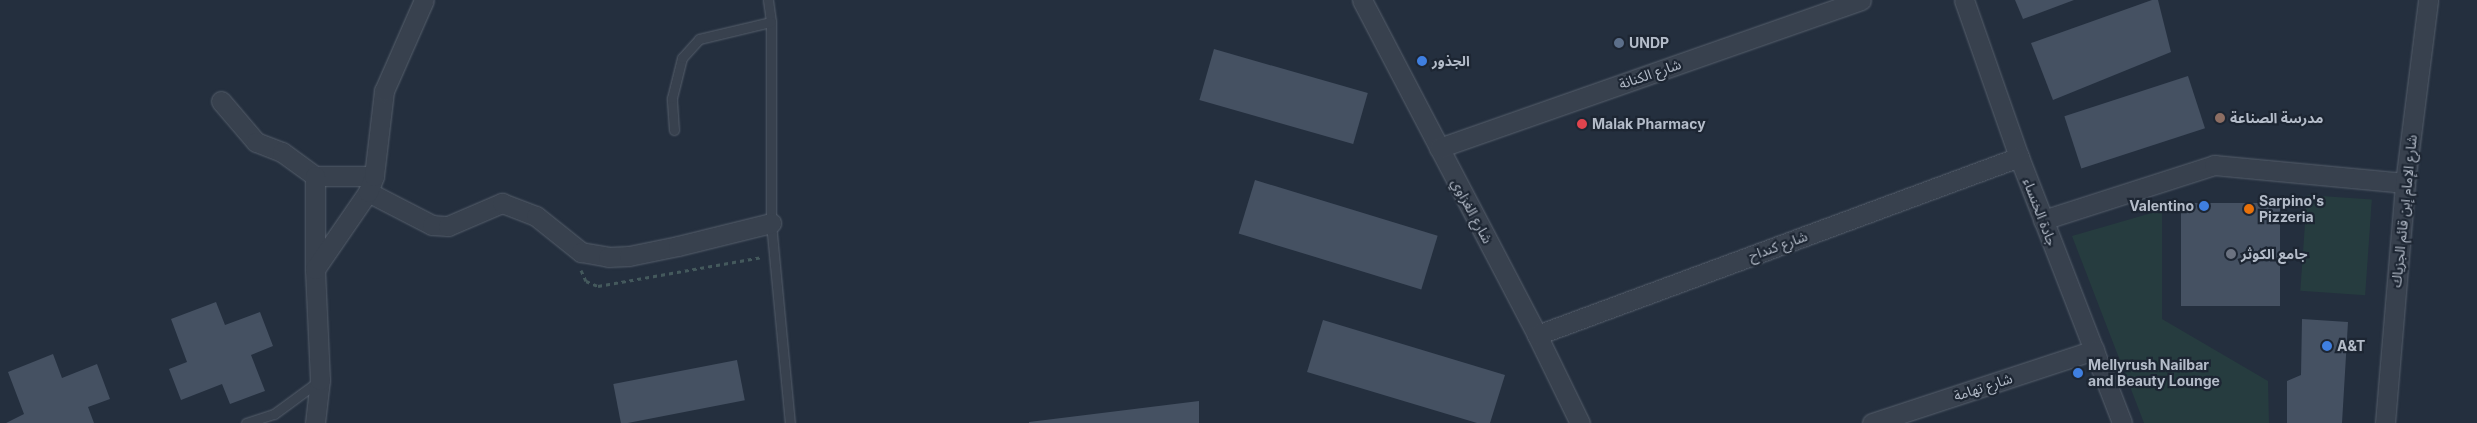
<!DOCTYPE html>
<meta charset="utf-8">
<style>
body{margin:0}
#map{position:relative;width:2477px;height:423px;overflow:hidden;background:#242f3e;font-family:Inter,"Noto Sans Arabic",sans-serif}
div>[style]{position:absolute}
.green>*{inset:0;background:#263c3f;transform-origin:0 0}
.building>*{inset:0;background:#455162;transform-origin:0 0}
.path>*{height:3px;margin-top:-1.5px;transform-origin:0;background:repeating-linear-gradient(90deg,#44595c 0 4px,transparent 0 8px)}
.roads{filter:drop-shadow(0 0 1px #565f6c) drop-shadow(0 0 1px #565f6c)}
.service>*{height:9px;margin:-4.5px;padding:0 4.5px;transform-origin:4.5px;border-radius:4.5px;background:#38414e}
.minor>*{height:19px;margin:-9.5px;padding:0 9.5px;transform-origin:9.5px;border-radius:9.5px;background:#38414e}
.dots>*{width:14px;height:14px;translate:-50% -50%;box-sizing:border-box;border:2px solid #1d2633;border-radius:50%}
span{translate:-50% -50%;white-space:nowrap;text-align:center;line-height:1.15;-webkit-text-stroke:4.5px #1d2633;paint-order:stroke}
.poi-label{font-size:14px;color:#b4bcc9;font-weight:700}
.left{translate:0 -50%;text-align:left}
.right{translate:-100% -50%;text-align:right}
.street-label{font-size:14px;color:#b4bcc9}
</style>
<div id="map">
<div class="green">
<i style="left:2307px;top:195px;width:65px;height:96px;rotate:4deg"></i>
<i style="clip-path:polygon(2162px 210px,2162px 319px,2268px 381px,2269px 423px,2144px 423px,2072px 236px)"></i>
</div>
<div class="building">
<i style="clip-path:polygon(2015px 0,2074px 0,2023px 19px)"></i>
<i style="clip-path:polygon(2152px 0,2158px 0,2171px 52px,2053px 100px,2031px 43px)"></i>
<i style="left:1214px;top:49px;width:160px;height:53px;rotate:16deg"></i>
<i style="left:2188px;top:76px;width:55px;height:130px;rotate:72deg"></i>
<i style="left:1255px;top:180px;width:191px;height:56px;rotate:17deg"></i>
<i style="left:2181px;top:203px;width:99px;height:103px"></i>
<i style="clip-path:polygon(216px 302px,225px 325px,260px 312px,273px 346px,251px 355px,265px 391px,230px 404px,222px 384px,181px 400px,169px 369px,187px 362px,171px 319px)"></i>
<i style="clip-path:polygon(2302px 319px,2348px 322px,2342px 423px,2287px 423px,2287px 381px,2301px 375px)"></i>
<i style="clip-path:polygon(1323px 320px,1505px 375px,1490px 423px,1477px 423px,1307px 372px)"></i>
<i style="clip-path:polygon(53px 354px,62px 378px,97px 364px,110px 399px,88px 407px,94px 423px,6px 423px,24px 414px,8px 372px)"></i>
<i style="left:737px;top:360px;width:41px;height:126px;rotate:79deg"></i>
<i style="clip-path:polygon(1199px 401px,1199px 423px,1029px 423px,1029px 422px)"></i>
</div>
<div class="path">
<i style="left:581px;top:270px;width:12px;rotate:66deg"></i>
<i style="left:586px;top:281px;width:13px;rotate:23deg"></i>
<i style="left:598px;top:286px;width:167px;rotate:-10deg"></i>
</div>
<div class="roads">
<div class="service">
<i style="left:768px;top:0;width:22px;rotate:82deg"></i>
<i style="left:771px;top:22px;width:201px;rotate:90deg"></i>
<i style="left:771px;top:223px;width:201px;rotate:84.6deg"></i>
<i style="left:674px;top:130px;width:32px;rotate:-94deg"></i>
<i style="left:672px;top:98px;width:41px;rotate:-76deg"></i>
<i style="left:682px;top:58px;width:25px;rotate:-48deg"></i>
<i style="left:699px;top:39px;width:74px;rotate:-13.3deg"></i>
<i style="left:246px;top:423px;width:29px;rotate:-18deg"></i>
<i style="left:274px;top:414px;width:56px;rotate:-36.3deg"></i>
</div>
<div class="minor">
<i style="left:1362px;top:0;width:378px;rotate:62.4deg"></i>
<i style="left:1537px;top:335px;width:98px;rotate:64deg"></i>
<i style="left:1964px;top:0;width:166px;rotate:70.7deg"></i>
<i style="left:2019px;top:157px;width:285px;rotate:68.8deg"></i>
<i style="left:221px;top:101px;width:54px;rotate:49.5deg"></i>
<i style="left:256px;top:142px;width:28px;rotate:21deg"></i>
<i style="left:282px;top:152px;width:41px;rotate:36deg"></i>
<i style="left:315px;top:176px;width:59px"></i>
<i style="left:1439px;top:148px;width:447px;rotate:-19.3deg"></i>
<i style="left:315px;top:176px;width:93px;rotate:90deg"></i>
<i style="left:368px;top:192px;width:72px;rotate:27.3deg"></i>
<i style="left:432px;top:225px;width:16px;rotate:4deg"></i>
<i style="left:448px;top:226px;width:59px;rotate:-23.1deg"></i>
<i style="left:502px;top:203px;width:36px;rotate:21deg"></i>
<i style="left:536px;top:216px;width:58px;rotate:38.7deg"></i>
<i style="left:581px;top:252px;width:27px;rotate:10deg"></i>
<i style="left:608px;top:257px;width:21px;rotate:-3deg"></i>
<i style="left:629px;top:256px;width:50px;rotate:-11.5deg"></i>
<i style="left:678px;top:246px;width:96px;rotate:-13.9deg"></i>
<i style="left:2043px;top:220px;width:180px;rotate:-17.8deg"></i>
<i style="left:2214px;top:165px;width:192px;rotate:5.4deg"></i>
<i style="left:1537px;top:335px;width:514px;rotate:-20.27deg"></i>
<i style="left:315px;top:423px;width:43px;rotate:-83.4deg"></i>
<i style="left:320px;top:380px;width:111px;rotate:-92.6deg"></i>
<i style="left:315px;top:269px;width:93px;rotate:-55.5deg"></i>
<i style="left:368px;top:192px;width:17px;rotate:-69deg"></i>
<i style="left:374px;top:176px;width:86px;rotate:-83.3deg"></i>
<i style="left:384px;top:91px;width:99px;rotate:-66.3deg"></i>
<i style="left:1872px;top:423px;width:234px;rotate:-18.2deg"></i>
<i style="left:2385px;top:423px;width:241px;rotate:-85.2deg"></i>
<i style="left:2405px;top:183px;width:184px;rotate:-82.8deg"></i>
</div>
</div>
<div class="dots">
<i style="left:1619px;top:43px;background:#5c6f8a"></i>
<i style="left:1422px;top:61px;background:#3f7fe0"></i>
<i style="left:2220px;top:118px;background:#8d6e63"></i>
<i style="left:1582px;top:124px;background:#e0444e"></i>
<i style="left:2204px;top:206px;background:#3f7fe0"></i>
<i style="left:2249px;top:209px;background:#e8710a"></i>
<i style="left:2231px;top:254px;background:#6b7280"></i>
<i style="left:2327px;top:346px;background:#3f7fe0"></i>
<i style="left:2078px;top:373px;background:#3f7fe0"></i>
</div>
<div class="poi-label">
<span class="left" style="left:1629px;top:43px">UNDP</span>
<span class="left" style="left:1432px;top:61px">الجذور</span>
<span class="left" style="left:2230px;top:118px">مدرسة الصناعة</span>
<span class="left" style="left:1592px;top:124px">Malak Pharmacy</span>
<span class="left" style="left:2259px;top:209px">Sarpino's<br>Pizzeria</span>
<span class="right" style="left:2194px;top:206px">Valentino</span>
<span class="left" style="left:2241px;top:254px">جامع الكوثر</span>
<span class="left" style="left:2337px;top:346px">A&amp;T</span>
<span class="left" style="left:2088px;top:373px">Mellyrush Nailbar<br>and Beauty Lounge</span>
</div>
<div class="street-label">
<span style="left:1650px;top:74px;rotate:-19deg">شارع الكنانة</span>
<span style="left:1472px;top:211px;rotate:62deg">شارع الغزاوي</span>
<span style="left:2404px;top:211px;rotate:-84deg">شارع الإمام إبن قائم الجزياك</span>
<span style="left:2040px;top:212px;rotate:69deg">جادة الخنساء</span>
<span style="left:1778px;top:246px;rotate:-20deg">شارع كنداح</span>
<span style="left:1983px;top:387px;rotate:-18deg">شارع تهامة</span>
</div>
</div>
